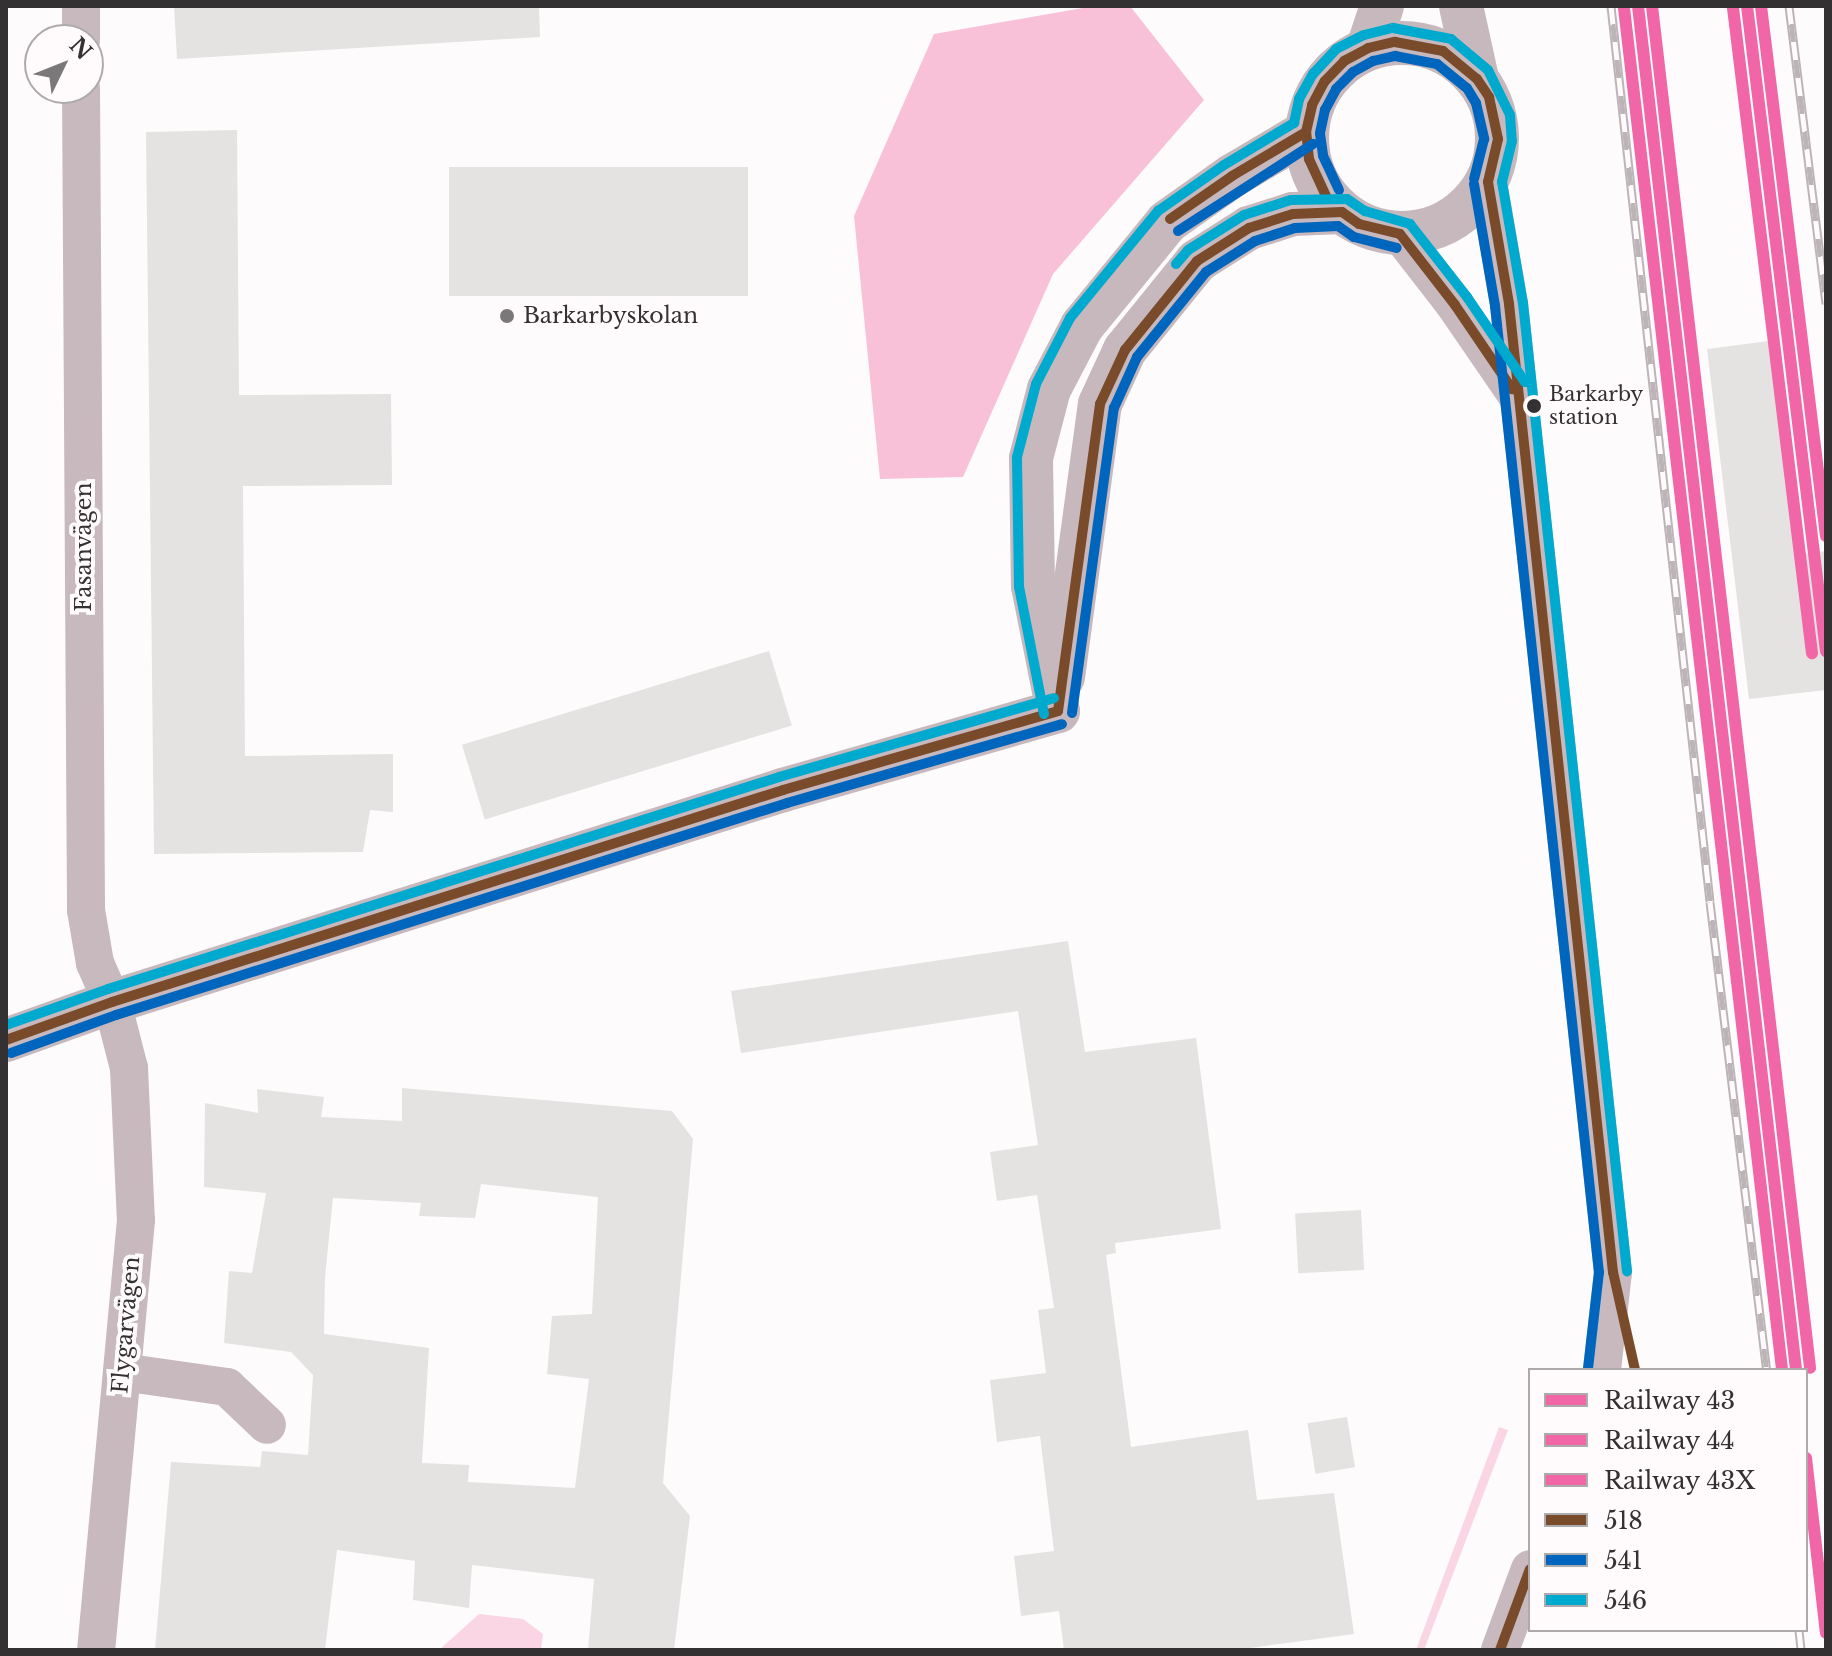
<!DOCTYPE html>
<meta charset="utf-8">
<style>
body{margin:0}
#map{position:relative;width:1832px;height:1656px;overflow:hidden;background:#fefbfc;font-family:"Libre Baskerville",serif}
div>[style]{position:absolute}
.green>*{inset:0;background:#fad6e4}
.forest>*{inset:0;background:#f8c1d8}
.building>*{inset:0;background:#e4e3e2;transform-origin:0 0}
.street>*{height:38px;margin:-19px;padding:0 19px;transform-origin:19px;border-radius:19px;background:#c7b9be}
.secondary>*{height:44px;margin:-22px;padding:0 22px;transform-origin:22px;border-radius:22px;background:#c6b8bd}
.secondary>.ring{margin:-22px;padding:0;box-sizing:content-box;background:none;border:44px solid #c6b8bd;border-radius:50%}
.rail>*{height:9px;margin-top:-4.5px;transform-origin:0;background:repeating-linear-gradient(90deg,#fffafb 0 18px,#bdb4b7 0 36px);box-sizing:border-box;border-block:2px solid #bdb4b7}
.bus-1>*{height:10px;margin:-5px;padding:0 5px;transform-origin:5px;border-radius:5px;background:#7a4b2a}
.bus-2>*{height:10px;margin:-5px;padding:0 5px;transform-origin:5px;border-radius:5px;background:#0065bd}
.bus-3>*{height:10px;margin:-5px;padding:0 5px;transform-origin:5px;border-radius:5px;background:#00a9ce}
.rail-1>*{height:12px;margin:-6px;padding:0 6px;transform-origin:6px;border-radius:6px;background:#f166a7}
.rail-2>*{height:12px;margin:-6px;padding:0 6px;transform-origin:6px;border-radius:6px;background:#f166a7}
.rail-3>*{height:12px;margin:-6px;padding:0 6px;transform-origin:6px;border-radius:6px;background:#f166a7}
.dots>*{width:22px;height:22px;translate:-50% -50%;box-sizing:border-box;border:4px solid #fffafb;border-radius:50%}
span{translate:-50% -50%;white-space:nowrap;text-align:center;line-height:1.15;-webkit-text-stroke:8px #fffafb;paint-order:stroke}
.bus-label{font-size:20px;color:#343132}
.left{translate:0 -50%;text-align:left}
.poi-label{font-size:22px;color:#343132}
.street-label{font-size:22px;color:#343132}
.frame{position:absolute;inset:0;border:8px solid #343132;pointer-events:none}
.legend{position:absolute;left:1528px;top:1368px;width:280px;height:264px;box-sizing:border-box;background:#fffafb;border:2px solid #aeaaab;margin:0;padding:10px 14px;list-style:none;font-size:24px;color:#343132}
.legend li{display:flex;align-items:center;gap:16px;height:40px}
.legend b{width:40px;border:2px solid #aeaaab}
.north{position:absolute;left:24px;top:24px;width:80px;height:80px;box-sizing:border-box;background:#fffafb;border:2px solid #aeaaab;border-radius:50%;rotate:47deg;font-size:22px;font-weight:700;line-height:32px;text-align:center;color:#343132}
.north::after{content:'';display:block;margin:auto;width:28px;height:36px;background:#7b7879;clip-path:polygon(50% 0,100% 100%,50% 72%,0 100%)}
</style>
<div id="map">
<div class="green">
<i style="clip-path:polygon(1499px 1427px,1508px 1430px,1424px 1650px,1416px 1650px)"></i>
<i style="clip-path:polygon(479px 1614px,523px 1619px,543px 1634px,541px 1650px,439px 1650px)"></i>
</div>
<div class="forest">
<i style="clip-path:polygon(1094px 6px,1130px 6px,1204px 100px,1053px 274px,963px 477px,880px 479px,854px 216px,934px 34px)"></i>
</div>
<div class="building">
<i style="clip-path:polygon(174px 6px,539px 6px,540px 37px,177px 59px)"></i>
<i style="clip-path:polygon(237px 130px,239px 395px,391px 394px,392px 485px,243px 486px,245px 756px,393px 754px,393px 812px,370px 810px,363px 852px,154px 854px,146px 132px)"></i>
<i style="left:449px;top:167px;width:299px;height:129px"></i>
<i style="clip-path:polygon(1769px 341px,1795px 555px,1826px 551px,1826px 690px,1749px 699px,1707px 349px)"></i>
<i style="left:769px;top:651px;width:78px;height:321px;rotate:73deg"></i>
<i style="clip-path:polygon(1068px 941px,1085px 1052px,1196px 1038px,1221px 1229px,1115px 1243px,1116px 1253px,1106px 1255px,1131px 1447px,1248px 1430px,1257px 1500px,1334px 1493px,1354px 1634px,1235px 1650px,1064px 1650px,1059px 1611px,1021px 1616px,1014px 1556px,1054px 1551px,1040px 1436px,997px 1442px,990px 1380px,1046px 1373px,1038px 1310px,1054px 1308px,1037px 1195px,997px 1201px,990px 1152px,1038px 1145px,1018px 1011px,741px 1053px,731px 991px)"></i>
<i style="clip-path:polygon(evenodd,402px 1088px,672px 1111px,693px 1139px,663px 1483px,690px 1516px,674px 1650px,588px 1650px,594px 1579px,472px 1565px,469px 1608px,413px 1600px,415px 1561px,337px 1550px,325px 1650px,155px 1650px,171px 1462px,260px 1467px,262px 1451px,308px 1455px,313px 1375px,291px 1352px,224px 1343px,229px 1271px,252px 1273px,266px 1193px,204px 1187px,205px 1103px,258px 1113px,257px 1089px,324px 1097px,321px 1117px,402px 1121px,402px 1088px,481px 1184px,598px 1197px,592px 1314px,552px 1316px,547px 1374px,589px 1379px,575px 1488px,468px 1482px,469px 1465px,422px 1463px,429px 1348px,324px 1334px,325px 1277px,333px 1198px,421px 1203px,419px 1216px,475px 1218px,481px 1184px)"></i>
<i style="left:1361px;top:1210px;width:60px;height:66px;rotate:87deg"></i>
<i style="left:1347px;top:1417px;width:51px;height:40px;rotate:81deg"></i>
</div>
<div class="street">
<i style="left:81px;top:6px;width:34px;rotate:90deg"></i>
<i style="left:81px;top:88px;width:822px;rotate:89.65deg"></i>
<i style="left:86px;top:910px;width:54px;rotate:80.4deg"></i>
<i style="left:95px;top:963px;width:43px;rotate:66.4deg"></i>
<i style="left:112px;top:1002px;width:68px;rotate:75.6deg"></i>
<i style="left:129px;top:1068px;width:152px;rotate:87.4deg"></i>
<i style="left:136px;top:1220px;width:432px;rotate:95.3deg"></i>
<i style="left:1488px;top:182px;width:124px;rotate:80.2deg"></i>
<i style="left:1509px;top:304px;width:974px;rotate:83.87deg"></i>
<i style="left:1613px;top:1272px;width:99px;rotate:96.4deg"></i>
<i style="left:1400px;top:234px;width:90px;rotate:52.2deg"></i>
<i style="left:1455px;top:305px;width:108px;rotate:55.6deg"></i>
<i style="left:122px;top:1372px;width:106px;rotate:8.1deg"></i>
<i style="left:227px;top:1387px;width:55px;rotate:43.5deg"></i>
<i style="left:1500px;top:1650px;width:86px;rotate:-69.7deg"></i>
</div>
<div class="secondary">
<i style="left:1461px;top:6px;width:75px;rotate:77.6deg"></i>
<i class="ring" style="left:1307px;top:43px;width:146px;height:146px"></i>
<i style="left:1368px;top:48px;width:44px;rotate:-71.6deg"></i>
<i style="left:1063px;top:677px;width:275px;rotate:-82.3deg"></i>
<i style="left:1100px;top:404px;width:60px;rotate:-65.2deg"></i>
<i style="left:1125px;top:350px;width:114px;rotate:-51deg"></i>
<i style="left:1197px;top:261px;width:62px;rotate:-32.4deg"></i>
<i style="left:1249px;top:228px;width:46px;rotate:-17.7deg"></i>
<i style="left:1293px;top:214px;width:49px;rotate:-2.3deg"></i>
<i style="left:1058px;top:711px;width:127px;rotate:-101.3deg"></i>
<i style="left:1033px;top:586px;width:128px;rotate:-90.9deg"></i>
<i style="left:1031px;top:458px;width:71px;rotate:-75.4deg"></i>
<i style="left:1049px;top:389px;width:71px;rotate:-62.4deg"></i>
<i style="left:1082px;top:326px;width:134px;rotate:-50.7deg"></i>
<i style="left:1167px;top:222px;width:80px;rotate:-35.3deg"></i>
<i style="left:1232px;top:176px;width:86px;rotate:-30.7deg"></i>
<i style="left:6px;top:1040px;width:113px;rotate:-19.7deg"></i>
<i style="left:112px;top:1002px;width:704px;rotate:-17.53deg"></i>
<i style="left:783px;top:790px;width:286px;rotate:-16deg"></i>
</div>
<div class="rail">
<i style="left:1611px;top:6px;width:901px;rotate:83.69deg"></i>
<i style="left:1710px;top:902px;width:471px;rotate:83.1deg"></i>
<i style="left:1789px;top:6px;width:300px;rotate:82.9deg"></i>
<i style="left:1799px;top:1630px;width:20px;rotate:84deg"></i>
</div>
<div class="bus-1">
<i style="left:1488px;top:182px;width:124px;rotate:80.2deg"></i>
<i style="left:1509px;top:304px;width:974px;rotate:83.87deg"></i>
<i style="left:1613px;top:1272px;width:100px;rotate:77.3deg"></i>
<i style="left:1326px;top:196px;width:41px;rotate:-114.7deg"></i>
<i style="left:1309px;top:159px;width:27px;rotate:-96deg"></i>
<i style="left:1306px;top:132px;width:28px;rotate:-77deg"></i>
<i style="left:1312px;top:105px;width:27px;rotate:-62deg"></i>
<i style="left:1325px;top:81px;width:28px;rotate:-46deg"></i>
<i style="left:1344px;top:61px;width:27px;rotate:-28deg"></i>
<i style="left:1368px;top:48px;width:28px;rotate:-13deg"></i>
<i style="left:1395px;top:42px;width:49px;rotate:10.6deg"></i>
<i style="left:1443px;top:51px;width:44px;rotate:39.5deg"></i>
<i style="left:1477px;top:79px;width:22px;rotate:56deg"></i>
<i style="left:1489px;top:97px;width:43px;rotate:77.9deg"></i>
<i style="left:1498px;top:139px;width:44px;rotate:103.1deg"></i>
<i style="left:1170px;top:219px;width:75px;rotate:-34.7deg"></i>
<i style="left:1232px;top:176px;width:86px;rotate:-30.7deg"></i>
<i style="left:1400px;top:234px;width:90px;rotate:52.2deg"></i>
<i style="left:1455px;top:305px;width:102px;rotate:55.8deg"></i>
<i style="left:1058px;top:711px;width:310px;rotate:-82.2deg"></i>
<i style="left:1100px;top:404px;width:60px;rotate:-65.2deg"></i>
<i style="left:1125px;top:350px;width:114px;rotate:-51deg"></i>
<i style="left:1197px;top:261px;width:62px;rotate:-32.4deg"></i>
<i style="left:1249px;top:228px;width:46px;rotate:-17.7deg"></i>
<i style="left:1293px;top:214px;width:49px;rotate:-2.3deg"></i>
<i style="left:1342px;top:212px;width:21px;rotate:35deg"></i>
<i style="left:1359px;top:224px;width:42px;rotate:13.7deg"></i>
<i style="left:6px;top:1040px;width:113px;rotate:-19.7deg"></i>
<i style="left:112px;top:1002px;width:704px;rotate:-17.53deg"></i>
<i style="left:783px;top:790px;width:286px;rotate:-16deg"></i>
<i style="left:1500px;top:1650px;width:86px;rotate:-69.7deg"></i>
</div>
<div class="bus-2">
<i style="left:1474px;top:184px;width:124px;rotate:80.2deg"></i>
<i style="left:1495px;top:306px;width:972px;rotate:83.86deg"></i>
<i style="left:1599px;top:1272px;width:97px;rotate:96.5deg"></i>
<i style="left:1339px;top:190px;width:38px;rotate:-115deg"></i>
<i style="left:1323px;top:155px;width:22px;rotate:-98deg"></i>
<i style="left:1320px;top:133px;width:24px;rotate:-78deg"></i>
<i style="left:1325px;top:110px;width:24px;rotate:-62deg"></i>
<i style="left:1336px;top:89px;width:24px;rotate:-45deg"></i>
<i style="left:1353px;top:72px;width:23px;rotate:-29deg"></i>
<i style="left:1373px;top:61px;width:23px;rotate:-13deg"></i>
<i style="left:1395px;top:56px;width:43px;rotate:10.8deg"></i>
<i style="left:1437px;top:64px;width:38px;rotate:39deg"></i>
<i style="left:1467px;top:88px;width:17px;rotate:59deg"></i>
<i style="left:1476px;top:103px;width:37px;rotate:77deg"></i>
<i style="left:1484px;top:139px;width:41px;rotate:104deg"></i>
<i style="left:1178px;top:231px;width:161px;rotate:-32.8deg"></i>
<i style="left:1072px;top:713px;width:308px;rotate:-82.2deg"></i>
<i style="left:1114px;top:408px;width:56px;rotate:-65.7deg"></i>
<i style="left:1137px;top:357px;width:109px;rotate:-50.9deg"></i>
<i style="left:1206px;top:272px;width:58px;rotate:-32.3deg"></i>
<i style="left:1255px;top:241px;width:42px;rotate:-18deg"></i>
<i style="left:1295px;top:228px;width:43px;rotate:-2.7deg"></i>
<i style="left:1338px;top:226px;width:19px;rotate:35deg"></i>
<i style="left:1354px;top:237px;width:44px;rotate:14.3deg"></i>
<i style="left:11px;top:1053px;width:112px;rotate:-19.9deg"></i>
<i style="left:116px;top:1015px;width:704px;rotate:-17.53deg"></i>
<i style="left:787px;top:803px;width:286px;rotate:-16deg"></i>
</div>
<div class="bus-3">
<i style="left:1176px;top:264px;width:18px;rotate:-49deg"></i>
<i style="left:1188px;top:250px;width:66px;rotate:-32deg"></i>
<i style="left:1244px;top:215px;width:49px;rotate:-17.7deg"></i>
<i style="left:1291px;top:200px;width:56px;rotate:-1deg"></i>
<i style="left:1347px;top:199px;width:22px;rotate:34deg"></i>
<i style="left:1365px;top:211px;width:47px;rotate:16.1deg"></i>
<i style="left:1410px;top:224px;width:93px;rotate:52deg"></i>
<i style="left:1467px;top:297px;width:103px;rotate:55.7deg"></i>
<i style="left:1044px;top:714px;width:129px;rotate:-101.1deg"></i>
<i style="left:1019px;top:587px;width:130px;rotate:-90.9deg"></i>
<i style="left:1017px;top:457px;width:75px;rotate:-75.4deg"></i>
<i style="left:1036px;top:384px;width:74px;rotate:-62.7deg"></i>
<i style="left:1070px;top:318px;width:139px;rotate:-50.6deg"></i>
<i style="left:1158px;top:211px;width:80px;rotate:-34.9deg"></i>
<i style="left:1224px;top:165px;width:82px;rotate:-31deg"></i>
<i style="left:1294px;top:123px;width:25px;rotate:-78deg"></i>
<i style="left:1299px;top:99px;width:29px;rotate:-61deg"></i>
<i style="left:1313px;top:74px;width:34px;rotate:-47deg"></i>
<i style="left:1336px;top:49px;width:31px;rotate:-27deg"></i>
<i style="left:1364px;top:35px;width:30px;rotate:-14deg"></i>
<i style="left:1393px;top:28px;width:59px;rotate:10.7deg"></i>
<i style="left:1451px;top:39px;width:48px;rotate:40deg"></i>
<i style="left:1488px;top:70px;width:50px;rotate:63.9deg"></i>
<i style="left:1510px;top:115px;width:26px;rotate:86deg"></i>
<i style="left:1512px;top:141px;width:42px;rotate:103.7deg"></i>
<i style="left:1502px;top:182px;width:123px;rotate:80.2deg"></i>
<i style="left:1523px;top:303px;width:974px;rotate:83.87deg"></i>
<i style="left:6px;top:1025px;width:108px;rotate:-19.4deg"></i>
<i style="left:108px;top:989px;width:704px;rotate:-17.53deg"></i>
<i style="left:779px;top:777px;width:286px;rotate:-16deg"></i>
</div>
<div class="rail-1">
<i style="left:1638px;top:6px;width:1373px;rotate:83.39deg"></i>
<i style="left:1747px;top:6px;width:650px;rotate:83.02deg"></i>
<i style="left:1806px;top:1458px;width:176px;rotate:83.5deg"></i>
</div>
<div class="rail-2">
<i style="left:1624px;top:8px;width:1371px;rotate:83.38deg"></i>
<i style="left:1733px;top:8px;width:650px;rotate:83.02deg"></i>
</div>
<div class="rail-3">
<i style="left:1652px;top:6px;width:1371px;rotate:83.38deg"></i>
<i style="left:1761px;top:6px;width:534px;rotate:83.01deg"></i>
</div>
<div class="dots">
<i style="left:507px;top:316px;background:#7b7879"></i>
<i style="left:1534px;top:406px;background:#343132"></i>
</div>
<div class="bus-label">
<span class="left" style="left:1549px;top:406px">Barkarby<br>station</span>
</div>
<div class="poi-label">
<span class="left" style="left:523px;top:316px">Barkarbyskolan</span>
</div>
<div class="street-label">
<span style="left:84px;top:547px;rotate:-90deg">Fasanvägen</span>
<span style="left:126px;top:1325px;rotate:-85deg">Flygarvägen</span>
</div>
<div class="frame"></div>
<ul class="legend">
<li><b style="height:10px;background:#f166a7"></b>Railway 43</li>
<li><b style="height:10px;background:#f166a7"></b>Railway 44</li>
<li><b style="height:10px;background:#f166a7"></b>Railway 43X</li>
<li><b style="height:10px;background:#7a4b2a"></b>518</li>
<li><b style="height:10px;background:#0065bd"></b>541</li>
<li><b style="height:10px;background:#00a9ce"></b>546</li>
</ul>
<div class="north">N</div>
</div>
